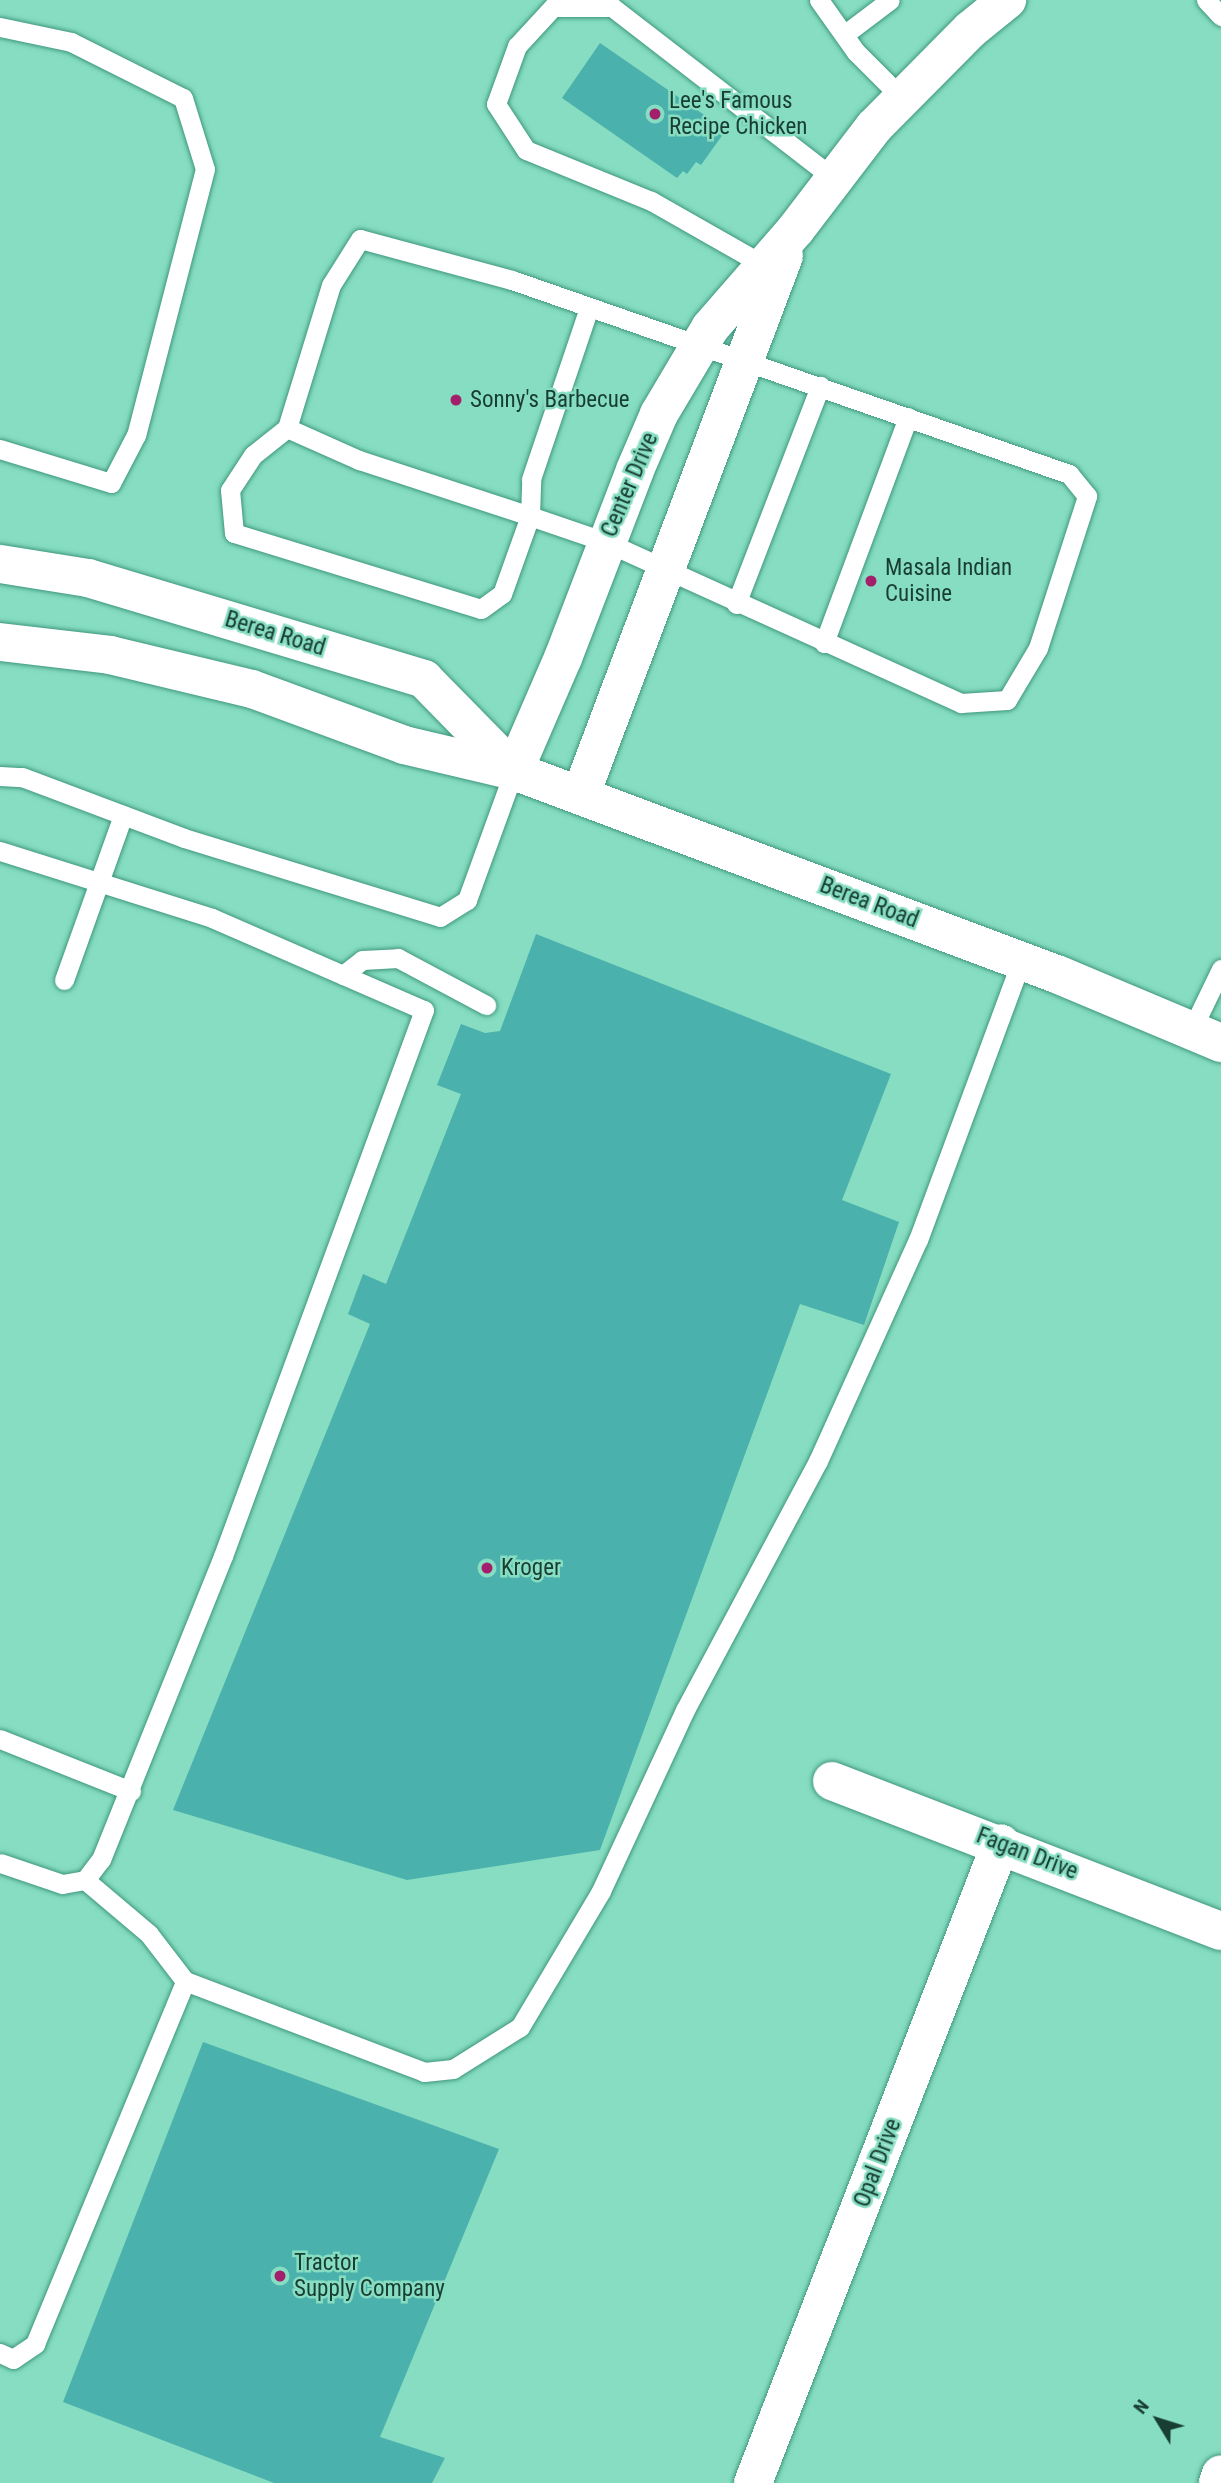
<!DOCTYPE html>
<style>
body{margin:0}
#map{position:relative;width:1221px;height:2483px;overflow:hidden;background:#86ddc1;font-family:"Roboto Condensed",sans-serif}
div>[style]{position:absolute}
.building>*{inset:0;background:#4bb1ac}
.roads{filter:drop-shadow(0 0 2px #3f977e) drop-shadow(0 0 2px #3f977e)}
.service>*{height:19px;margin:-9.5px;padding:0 9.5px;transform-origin:9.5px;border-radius:9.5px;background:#fff}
.minor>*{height:38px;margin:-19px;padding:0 19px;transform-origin:19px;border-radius:19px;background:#fff}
.primary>*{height:38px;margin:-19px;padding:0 19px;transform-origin:19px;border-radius:19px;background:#fff}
.dots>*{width:19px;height:19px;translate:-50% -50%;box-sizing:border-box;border:4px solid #86ddc1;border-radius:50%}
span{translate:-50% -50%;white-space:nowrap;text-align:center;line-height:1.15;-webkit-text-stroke:5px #86ddc1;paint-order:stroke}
.poi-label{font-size:23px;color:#183d32}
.left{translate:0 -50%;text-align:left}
.street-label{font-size:23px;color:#183d32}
.north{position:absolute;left:1123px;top:2385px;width:70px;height:70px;-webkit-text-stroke:5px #86ddc1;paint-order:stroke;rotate:308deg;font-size:19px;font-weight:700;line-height:28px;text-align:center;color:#183d32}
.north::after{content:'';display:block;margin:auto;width:24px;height:32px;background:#183d32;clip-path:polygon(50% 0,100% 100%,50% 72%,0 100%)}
</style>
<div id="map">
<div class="building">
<i style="clip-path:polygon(600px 43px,726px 130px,701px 165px,696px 162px,687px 174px,683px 171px,677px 178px,562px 98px)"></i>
<i style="clip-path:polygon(536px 934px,891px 1074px,842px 1200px,899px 1222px,864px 1325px,800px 1304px,600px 1850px,407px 1880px,173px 1810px,370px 1324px,348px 1314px,363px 1274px,386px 1284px,461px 1094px,437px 1085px,461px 1024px,485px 1033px,500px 1031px)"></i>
<i style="clip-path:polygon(203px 2042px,499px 2149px,380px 2437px,445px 2458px,432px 2483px,274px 2483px,63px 2402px)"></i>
</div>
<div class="roads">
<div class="service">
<i style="left:819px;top:0;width:64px;rotate:54.6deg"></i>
<i style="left:856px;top:52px;width:65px;rotate:45deg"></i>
<i style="left:1206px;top:0;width:22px;rotate:47deg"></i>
<i style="left:0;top:27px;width:73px;rotate:11.9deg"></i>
<i style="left:71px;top:42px;width:125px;rotate:26.6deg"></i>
<i style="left:183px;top:98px;width:74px;rotate:72.8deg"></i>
<i style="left:205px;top:169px;width:275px;rotate:104.5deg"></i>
<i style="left:136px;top:435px;width:54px;rotate:117.5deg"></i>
<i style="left:111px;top:483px;width:116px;rotate:-163deg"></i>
<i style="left:845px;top:34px;width:56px;rotate:-37.1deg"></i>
<i style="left:762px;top:264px;width:128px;rotate:-150.4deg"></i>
<i style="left:651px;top:201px;width:135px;rotate:-157.8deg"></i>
<i style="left:526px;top:150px;width:55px;rotate:-123.1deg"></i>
<i style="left:496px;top:104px;width:62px;rotate:-70.1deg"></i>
<i style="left:517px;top:46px;width:53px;rotate:-47.3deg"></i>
<i style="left:553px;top:7px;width:59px"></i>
<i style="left:612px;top:7px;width:279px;rotate:37.7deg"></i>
<i style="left:287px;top:428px;width:79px;rotate:24deg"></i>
<i style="left:359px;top:460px;width:180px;rotate:18.1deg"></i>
<i style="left:530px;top:516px;width:80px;rotate:18.9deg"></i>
<i style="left:606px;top:542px;width:390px;rotate:24.4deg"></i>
<i style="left:961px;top:703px;width:46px;rotate:-3.7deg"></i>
<i style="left:1007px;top:700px;width:61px;rotate:-59.2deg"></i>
<i style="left:1038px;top:648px;width:160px;rotate:-72.1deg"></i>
<i style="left:1087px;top:496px;width:28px;rotate:-129deg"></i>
<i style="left:1069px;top:474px;width:590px;rotate:-160.8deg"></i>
<i style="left:512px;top:280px;width:157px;rotate:-164.9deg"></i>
<i style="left:360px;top:239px;width:54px;rotate:122.2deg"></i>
<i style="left:331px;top:285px;width:150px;rotate:107.1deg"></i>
<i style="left:287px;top:428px;width:43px;rotate:141.5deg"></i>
<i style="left:253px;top:455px;width:42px;rotate:123.3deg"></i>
<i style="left:230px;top:490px;width:43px;rotate:84.7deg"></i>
<i style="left:234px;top:533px;width:258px;rotate:17.1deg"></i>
<i style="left:481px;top:609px;width:26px;rotate:-36deg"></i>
<i style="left:502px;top:594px;width:83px;rotate:-70.3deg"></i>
<i style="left:530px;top:516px;width:37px;rotate:-88deg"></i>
<i style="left:531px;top:479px;width:181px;rotate:-71.3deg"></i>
<i style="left:736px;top:604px;width:234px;rotate:-68.9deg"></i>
<i style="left:824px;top:643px;width:241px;rotate:-69.6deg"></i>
<i style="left:0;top:776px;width:22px;rotate:3deg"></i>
<i style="left:22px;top:777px;width:173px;rotate:20.6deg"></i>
<i style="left:184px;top:838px;width:268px;rotate:17.1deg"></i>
<i style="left:440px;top:917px;width:32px;rotate:-32deg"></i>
<i style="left:467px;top:900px;width:137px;rotate:-70deg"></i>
<i style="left:0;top:851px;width:222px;rotate:17.5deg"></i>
<i style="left:212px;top:918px;width:231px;rotate:23.5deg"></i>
<i style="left:424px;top:1010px;width:582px;rotate:110.21deg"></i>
<i style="left:223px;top:1556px;width:327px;rotate:111.9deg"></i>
<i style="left:101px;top:1859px;width:26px;rotate:127deg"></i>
<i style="left:85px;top:1880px;width:23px;rotate:170deg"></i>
<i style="left:62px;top:1884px;width:65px;rotate:-161.3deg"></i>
<i style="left:343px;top:975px;width:24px;rotate:-38deg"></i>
<i style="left:362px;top:960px;width:36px;rotate:-3deg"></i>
<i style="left:398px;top:958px;width:100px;rotate:28.1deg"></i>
<i style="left:64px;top:980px;width:175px;rotate:-70.3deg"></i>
<i style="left:1191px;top:1031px;width:69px;rotate:-64.2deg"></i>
<i style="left:0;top:1739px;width:141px;rotate:21.7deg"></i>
<i style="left:185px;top:1981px;width:256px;rotate:20.8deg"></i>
<i style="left:424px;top:2072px;width:29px;rotate:-6deg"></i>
<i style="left:453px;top:2069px;width:79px;rotate:-32.1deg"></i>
<i style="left:520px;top:2027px;width:158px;rotate:-59.2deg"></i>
<i style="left:601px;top:1891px;width:200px;rotate:-65.1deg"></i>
<i style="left:685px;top:1710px;width:282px;rotate:-61.9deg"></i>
<i style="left:818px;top:1461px;width:243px;rotate:-65.7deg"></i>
<i style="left:918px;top:1240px;width:297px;rotate:-69.7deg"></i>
<i style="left:0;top:2353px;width:14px;rotate:25deg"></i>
<i style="left:13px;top:2359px;width:27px;rotate:-34deg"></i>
<i style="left:35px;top:2344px;width:393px;rotate:-67.5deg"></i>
<i style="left:185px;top:1981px;width:59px;rotate:-127.5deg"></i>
<i style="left:149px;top:1934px;width:84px;rotate:-139.8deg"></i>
</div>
<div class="minor">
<i style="left:514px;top:771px;width:123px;rotate:-66.6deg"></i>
<i style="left:563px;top:658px;width:201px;rotate:-69deg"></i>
<i style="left:635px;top:470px;width:61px;rotate:-66.8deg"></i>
<i style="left:659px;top:414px;width:100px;rotate:-59.3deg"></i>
<i style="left:710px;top:328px;width:131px;rotate:-49deg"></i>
<i style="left:796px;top:229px;width:128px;rotate:-52.6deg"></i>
<i style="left:874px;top:127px;width:136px;rotate:-45.3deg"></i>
<i style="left:970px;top:30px;width:48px;rotate:-39deg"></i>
<i style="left:581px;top:794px;width:575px;rotate:-69.33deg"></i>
<i style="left:832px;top:1781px;width:417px;rotate:21.1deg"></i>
<i style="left:753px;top:2483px;width:686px;rotate:-68.82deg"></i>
<i style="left:1218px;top:2483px;width:9px;rotate:-72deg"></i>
</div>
<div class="primary">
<i style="left:0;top:564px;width:89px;rotate:9deg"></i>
<i style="left:88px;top:578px;width:351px;rotate:16.7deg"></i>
<i style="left:424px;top:679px;width:129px;rotate:45.6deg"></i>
<i style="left:0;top:642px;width:111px;rotate:6.7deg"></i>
<i style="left:110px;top:655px;width:146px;rotate:13.5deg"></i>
<i style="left:252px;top:689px;width:162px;rotate:20.2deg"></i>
<i style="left:404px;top:745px;width:113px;rotate:13.3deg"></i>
<i style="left:514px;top:771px;width:582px;rotate:20.52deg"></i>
<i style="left:1059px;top:975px;width:176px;rotate:22.8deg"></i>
</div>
</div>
<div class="dots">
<i style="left:655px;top:114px;background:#a41f6b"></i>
<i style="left:456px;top:400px;background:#a41f6b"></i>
<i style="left:871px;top:581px;background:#a41f6b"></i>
<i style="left:487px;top:1568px;background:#a41f6b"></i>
<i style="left:280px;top:2276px;background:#a41f6b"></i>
</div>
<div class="poi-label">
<span class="left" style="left:669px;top:114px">Lee's Famous<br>Recipe Chicken</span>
<span class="left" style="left:470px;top:400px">Sonny's Barbecue</span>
<span class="left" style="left:885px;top:581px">Masala Indian<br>Cuisine</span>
<span class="left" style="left:501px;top:1568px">Kroger</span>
<span class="left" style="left:294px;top:2276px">Tractor<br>Supply Company</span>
</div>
<div class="street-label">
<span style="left:630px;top:485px;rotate:-67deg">Center Drive</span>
<span style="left:275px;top:634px;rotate:17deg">Berea Road</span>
<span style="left:869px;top:903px;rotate:21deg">Berea Road</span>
<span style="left:1027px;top:1854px;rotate:21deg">Fagan Drive</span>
<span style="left:878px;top:2163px;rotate:-69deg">Opal Drive</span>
</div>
<div class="north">N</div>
</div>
